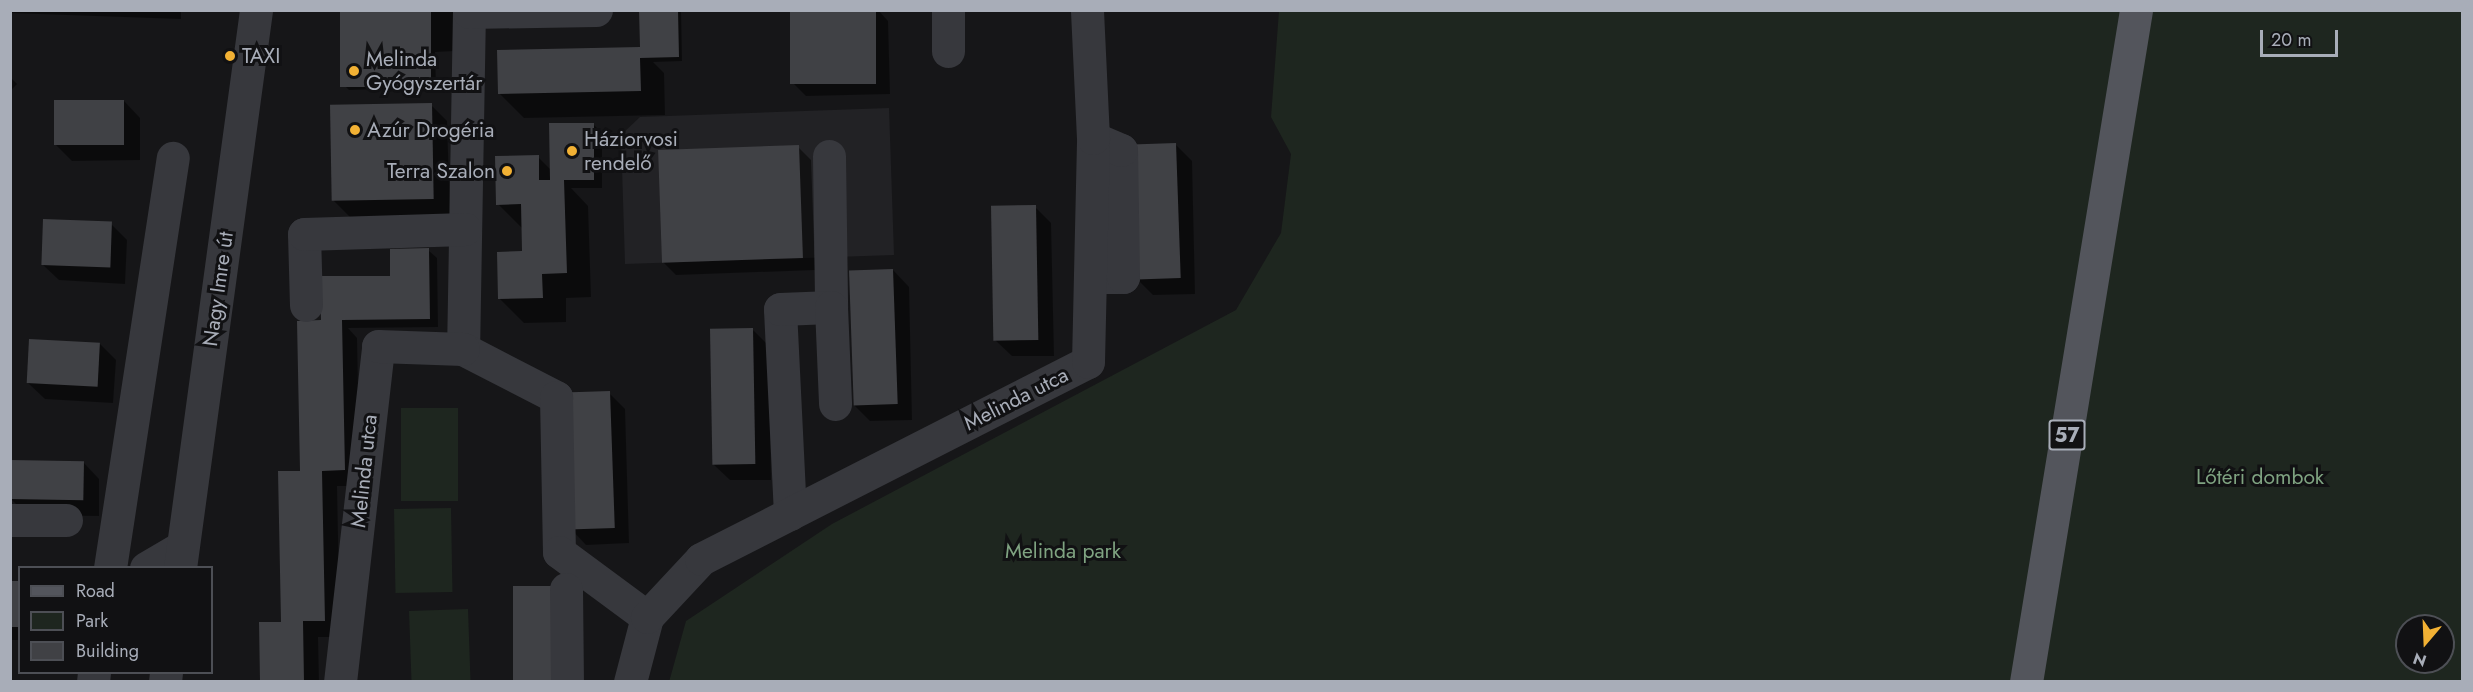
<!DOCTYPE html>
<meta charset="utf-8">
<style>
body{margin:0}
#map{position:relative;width:2473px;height:692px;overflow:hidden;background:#161618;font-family:Jost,sans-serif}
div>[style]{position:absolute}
.built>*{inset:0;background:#222225}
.green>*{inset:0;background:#1e261f;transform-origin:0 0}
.shadow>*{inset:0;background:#0007;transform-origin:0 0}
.building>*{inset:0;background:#404145;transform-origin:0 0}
.minor>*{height:33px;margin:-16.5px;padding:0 16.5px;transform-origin:16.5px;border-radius:16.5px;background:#37383d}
.major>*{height:33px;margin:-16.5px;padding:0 16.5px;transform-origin:16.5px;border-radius:16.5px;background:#53555c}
.dots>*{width:16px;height:16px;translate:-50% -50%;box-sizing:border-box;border:3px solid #111113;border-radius:50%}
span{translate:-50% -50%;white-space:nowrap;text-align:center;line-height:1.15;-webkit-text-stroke:6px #111113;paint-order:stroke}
.shield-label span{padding:2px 4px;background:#111113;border:2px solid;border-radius:4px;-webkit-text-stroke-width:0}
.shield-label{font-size:20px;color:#a8adb8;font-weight:700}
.poi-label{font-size:21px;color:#a8adb8}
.left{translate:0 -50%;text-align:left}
.right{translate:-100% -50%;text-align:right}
.street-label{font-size:21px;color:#a8adb8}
.park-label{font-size:21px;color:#7fa381}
.frame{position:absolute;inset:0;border:12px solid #a8adb8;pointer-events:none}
.legend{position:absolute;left:18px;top:566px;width:195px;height:108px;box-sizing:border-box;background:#111113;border:2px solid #4d4f55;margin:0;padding:8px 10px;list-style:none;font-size:18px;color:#a8adb8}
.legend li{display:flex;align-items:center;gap:12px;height:30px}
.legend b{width:30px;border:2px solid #4d4f55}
.north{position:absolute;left:2395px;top:614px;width:60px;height:60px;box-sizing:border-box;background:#111113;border:2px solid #4d4f55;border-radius:50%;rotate:199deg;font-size:16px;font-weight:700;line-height:24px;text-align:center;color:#a8adb8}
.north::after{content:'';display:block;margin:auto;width:21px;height:27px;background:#f2b134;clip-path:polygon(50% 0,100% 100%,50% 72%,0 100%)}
.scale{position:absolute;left:2260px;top:30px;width:78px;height:27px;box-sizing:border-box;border:3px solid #a8adb8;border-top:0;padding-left:8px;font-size:18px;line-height:21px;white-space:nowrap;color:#a8adb8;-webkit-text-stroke:4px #111113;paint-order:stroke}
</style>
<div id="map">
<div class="built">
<i style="clip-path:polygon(889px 108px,894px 255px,625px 264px,621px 135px,640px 117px)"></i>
</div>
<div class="green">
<i style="clip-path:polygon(evenodd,1279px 11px,2462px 11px,2462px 681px,669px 682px,686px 621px,832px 524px,1236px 310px,1281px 233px,1291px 154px,1271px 117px,1279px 11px,2407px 626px,2443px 626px,2443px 662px,2407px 662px,2407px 626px)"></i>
<i style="left:401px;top:408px;width:57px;height:93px"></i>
<i style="left:451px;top:508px;width:84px;height:57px;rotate:89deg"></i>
<i style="left:468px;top:609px;width:72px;height:59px;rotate:88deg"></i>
</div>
<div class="shadow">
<i style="clip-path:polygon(10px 10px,181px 10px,181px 19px,10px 13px)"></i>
<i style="clip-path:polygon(342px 10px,454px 10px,455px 51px,435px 52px,436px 87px,349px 90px,345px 86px)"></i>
<i style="clip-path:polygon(641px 10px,681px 10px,682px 61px,653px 62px,664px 73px,665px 115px,524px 118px,499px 93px,642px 51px)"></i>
<i style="clip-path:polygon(792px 10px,878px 10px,888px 21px,890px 94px,806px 96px,793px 83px)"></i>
<i style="left:10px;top:77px;width:10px;height:66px;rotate:45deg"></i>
<i style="clip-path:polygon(124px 101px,140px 118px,140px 160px,72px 161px,55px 144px)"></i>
<i style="clip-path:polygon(431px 105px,447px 121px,450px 215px,350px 217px,334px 201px)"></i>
<i style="clip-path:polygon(593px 124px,602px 133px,602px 188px,571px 188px,588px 206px,591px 297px,566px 298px,566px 322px,524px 323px,500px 299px,523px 253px,523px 229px,498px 204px,538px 157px,551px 170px)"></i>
<i style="clip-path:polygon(1176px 145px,1192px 161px,1195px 294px,1153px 295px,1137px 279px)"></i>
<i style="clip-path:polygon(798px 147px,811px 160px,815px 270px,676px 275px,663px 262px)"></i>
<i style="clip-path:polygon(1035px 207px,1051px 223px,1054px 356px,1012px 356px,995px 340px)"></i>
<i style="clip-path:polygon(111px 224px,127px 240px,125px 284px,59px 280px,42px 264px)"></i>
<i style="clip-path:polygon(428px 250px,437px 258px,438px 327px,348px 328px,357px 338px,360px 486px,337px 486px,340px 637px,318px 637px,319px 682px,262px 682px,283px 623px,325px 322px)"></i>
<i style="clip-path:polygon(893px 270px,909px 287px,912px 420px,870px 421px,854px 405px)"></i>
<i style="clip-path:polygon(753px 330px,769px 346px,771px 480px,730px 480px,713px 464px)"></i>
<i style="clip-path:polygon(100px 344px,116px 360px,113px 403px,45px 399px,28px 383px)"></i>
<i style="clip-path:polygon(609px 393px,625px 409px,629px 543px,586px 545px,570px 528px)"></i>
<i style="clip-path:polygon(83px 462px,99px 479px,99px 516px,27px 515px,11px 499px)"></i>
<i style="left:10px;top:583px;width:10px;height:57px"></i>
</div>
<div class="building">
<i style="left:340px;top:10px;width:91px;height:77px"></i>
<i style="clip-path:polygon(639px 10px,678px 10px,679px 57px,640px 58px,641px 91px,498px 94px,497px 50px,640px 47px)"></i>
<i style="left:790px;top:10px;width:86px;height:74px"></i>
<i style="left:54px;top:100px;width:70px;height:45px"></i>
<i style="left:432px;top:103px;width:96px;height:102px;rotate:89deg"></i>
<i style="clip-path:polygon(549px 123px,594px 123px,594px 180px,564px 180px,567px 273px,542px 274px,543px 298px,498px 299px,497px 252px,522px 251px,521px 204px,496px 205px,495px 156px,539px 155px,539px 180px,550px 180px)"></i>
<i style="left:1176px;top:143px;width:135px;height:44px;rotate:88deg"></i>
<i style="left:799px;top:145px;width:113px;height:141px;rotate:88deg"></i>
<i style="left:1036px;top:205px;width:135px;height:45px;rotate:89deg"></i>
<i style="left:43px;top:219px;width:69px;height:46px;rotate:2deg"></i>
<i style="clip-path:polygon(429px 248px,430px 319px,342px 320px,345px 470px,322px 471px,325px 621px,303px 621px,304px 682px,260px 682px,259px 622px,281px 622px,278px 471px,300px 471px,297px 321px,321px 320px,320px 276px,390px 276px,390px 249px)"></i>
<i style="left:893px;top:269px;width:135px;height:44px;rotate:88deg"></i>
<i style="left:753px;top:328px;width:136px;height:43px;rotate:89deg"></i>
<i style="left:29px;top:339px;width:71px;height:44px;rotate:3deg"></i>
<i style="left:610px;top:391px;width:137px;height:46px;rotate:88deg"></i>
<i style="left:10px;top:460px;width:74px;height:39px;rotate:1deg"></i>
<i style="left:10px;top:581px;width:10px;height:46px"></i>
<i style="left:513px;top:586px;width:41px;height:96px"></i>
</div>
<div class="minor">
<i style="left:469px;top:10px;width:339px;rotate:91deg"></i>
<i style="left:463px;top:349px;width:105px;rotate:27.3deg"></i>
<i style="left:556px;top:397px;width:155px;rotate:88.9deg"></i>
<i style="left:559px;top:552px;width:109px;rotate:36.5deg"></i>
<i style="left:948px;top:10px;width:41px;rotate:90deg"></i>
<i style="left:469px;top:12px;width:127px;rotate:-0.9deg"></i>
<i style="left:829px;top:156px;width:151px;rotate:89.2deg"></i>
<i style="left:1090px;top:277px;width:33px"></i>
<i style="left:1123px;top:277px;width:127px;rotate:-90.9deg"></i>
<i style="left:1121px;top:150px;width:30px;rotate:-157deg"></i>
<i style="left:306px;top:305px;width:71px;rotate:-91.6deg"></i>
<i style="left:304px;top:234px;width:161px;rotate:-1.8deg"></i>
<i style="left:790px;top:514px;width:205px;rotate:-92.8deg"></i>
<i style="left:780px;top:309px;width:51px;rotate:-2.2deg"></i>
<i style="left:831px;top:307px;width:97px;rotate:87.6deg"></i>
<i style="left:10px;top:520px;width:56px"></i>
<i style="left:110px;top:568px;width:415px;rotate:-81.3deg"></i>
<i style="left:146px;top:568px;width:42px;rotate:-30.3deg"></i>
<i style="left:180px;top:568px;width:563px;rotate:-82.24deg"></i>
<i style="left:566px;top:589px;width:93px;rotate:89.4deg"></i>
<i style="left:93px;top:682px;width:10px;rotate:-84deg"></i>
<i style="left:165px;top:682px;width:10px;rotate:-84deg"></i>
<i style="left:340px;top:682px;width:338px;rotate:-83.5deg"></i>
<i style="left:378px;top:346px;width:85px;rotate:2deg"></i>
<i style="left:630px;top:682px;width:67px;rotate:-75.3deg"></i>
<i style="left:647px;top:617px;width:79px;rotate:-47deg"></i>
<i style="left:701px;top:559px;width:434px;rotate:-27deg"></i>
<i style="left:1088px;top:362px;width:224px;rotate:-88.7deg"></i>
<i style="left:1093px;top:138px;width:128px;rotate:-92.7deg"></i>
</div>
<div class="major">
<i style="left:2026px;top:682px;width:681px;rotate:-80.7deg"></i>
</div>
<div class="dots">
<i style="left:230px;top:56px;background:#f2b134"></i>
<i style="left:354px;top:71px;background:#f2b134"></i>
<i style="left:355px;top:130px;background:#f2b134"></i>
<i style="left:572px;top:151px;background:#f2b134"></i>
<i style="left:507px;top:171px;background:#f2b134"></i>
</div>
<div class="shield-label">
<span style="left:2067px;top:435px">57</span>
</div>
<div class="poi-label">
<span class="left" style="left:242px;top:56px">TAXI</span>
<span class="left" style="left:366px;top:71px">Melinda<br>Gyógyszertár</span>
<span class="left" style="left:367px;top:130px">Azúr Drogéria</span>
<span class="left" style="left:584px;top:151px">Háziorvosi<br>rendelő</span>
<span class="right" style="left:495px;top:171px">Terra Szalon</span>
</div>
<div class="street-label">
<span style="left:218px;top:289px;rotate:-82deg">Nagy Imre út</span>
<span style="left:1016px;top:399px;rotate:-27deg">Melinda utca</span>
<span style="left:364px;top:471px;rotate:-84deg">Melinda utca</span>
</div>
<div class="park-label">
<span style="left:2260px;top:477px">Lőtéri dombok</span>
<span style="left:1063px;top:551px">Melinda park</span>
</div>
<div class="frame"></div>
<ul class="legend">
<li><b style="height:8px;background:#53555c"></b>Road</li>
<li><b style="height:16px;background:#1e261f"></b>Park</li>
<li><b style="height:16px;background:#404145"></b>Building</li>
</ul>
<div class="north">N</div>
<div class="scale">20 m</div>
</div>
